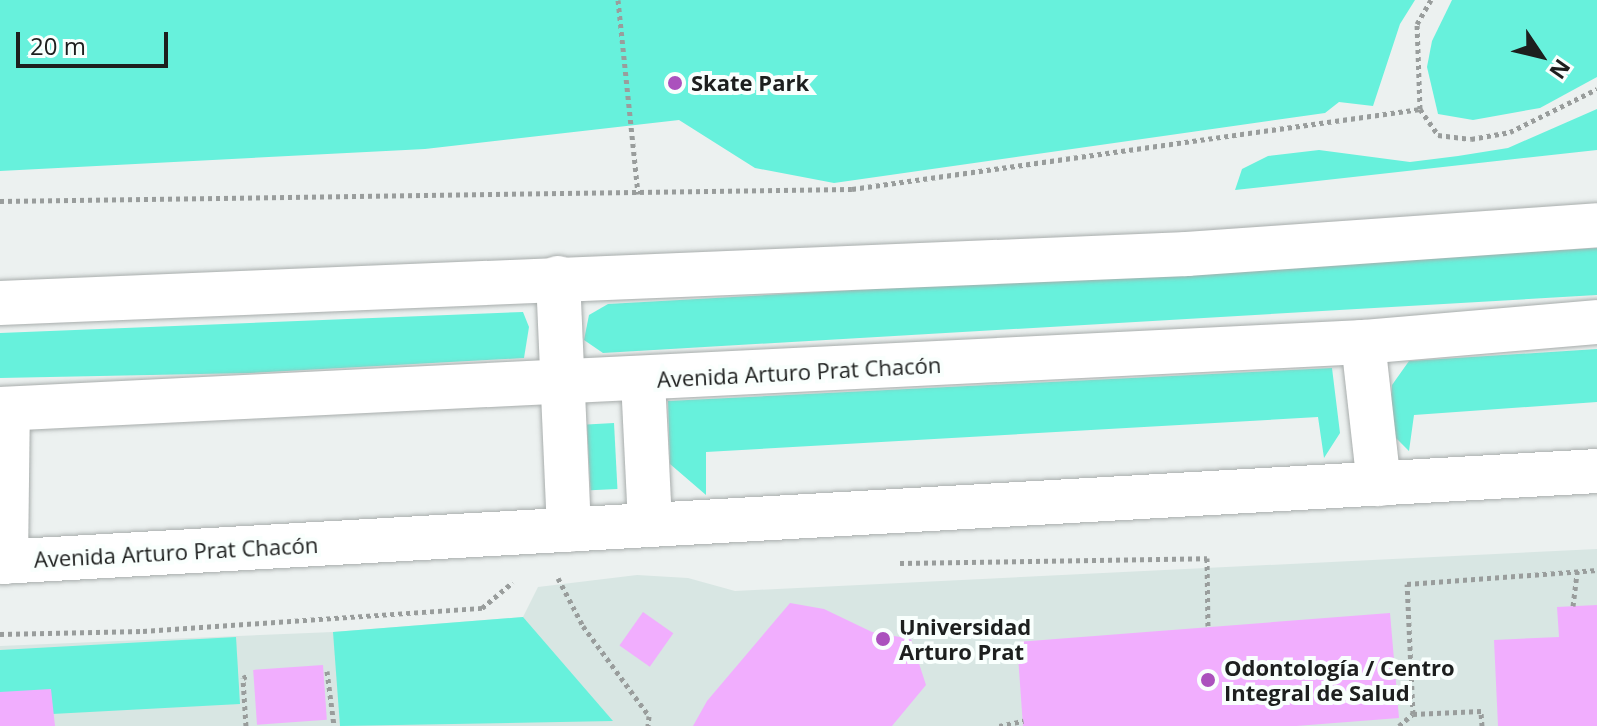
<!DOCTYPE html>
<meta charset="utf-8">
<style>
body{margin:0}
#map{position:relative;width:1597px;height:726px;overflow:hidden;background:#ecf1f0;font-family:"Open Sans",sans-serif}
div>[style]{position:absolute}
.built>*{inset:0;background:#d8e6e3}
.green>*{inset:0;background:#67f1dc;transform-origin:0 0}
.building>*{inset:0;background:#f1aefe;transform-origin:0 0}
.path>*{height:5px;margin-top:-2.5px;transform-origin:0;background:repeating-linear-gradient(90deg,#999d9c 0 4px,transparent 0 8px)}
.roads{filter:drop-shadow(0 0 2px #a8adac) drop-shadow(0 0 2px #a8adac)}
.minor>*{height:44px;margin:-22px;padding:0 22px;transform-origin:22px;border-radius:22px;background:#fff}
.major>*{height:44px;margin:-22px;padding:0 22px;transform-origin:22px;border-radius:22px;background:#fff}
.dots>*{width:22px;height:22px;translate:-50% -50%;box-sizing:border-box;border:4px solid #f9fffd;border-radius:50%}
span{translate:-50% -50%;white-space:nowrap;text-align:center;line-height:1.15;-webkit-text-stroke:8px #f9fffd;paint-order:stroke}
.poi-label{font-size:22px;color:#1d1f1e;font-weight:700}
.left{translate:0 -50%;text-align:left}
.street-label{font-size:22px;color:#1d1f1e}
.north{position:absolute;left:1501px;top:16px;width:80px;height:80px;-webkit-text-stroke:6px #f9fffd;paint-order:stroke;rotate:125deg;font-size:22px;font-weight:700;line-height:32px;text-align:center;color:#1d1f1e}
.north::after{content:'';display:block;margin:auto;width:28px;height:36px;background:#1d1f1e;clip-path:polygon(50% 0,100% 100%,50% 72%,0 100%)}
.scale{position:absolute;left:16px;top:32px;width:152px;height:36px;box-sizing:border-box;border:4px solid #1d1f1e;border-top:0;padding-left:10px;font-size:24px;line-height:28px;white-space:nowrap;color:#1d1f1e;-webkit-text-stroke:6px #f9fffd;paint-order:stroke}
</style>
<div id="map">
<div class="built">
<i style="clip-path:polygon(1597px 549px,1597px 726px,0 726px,0 646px,333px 632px,523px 617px,538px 587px,637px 575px,688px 578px,735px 591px)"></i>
</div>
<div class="green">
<i style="clip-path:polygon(0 0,1415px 0,1400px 24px,1373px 106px,1339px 102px,1325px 113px,834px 183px,755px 168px,679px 120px,425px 149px,0 171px)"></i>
<i style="clip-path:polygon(1452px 0,1597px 0,1597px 77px,1540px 108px,1473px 120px,1438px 114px,1427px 67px,1432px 41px)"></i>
<i style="clip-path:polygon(1597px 109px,1597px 150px,1235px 190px,1242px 169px,1268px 156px,1319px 150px,1410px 162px,1458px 156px,1508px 148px)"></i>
<i style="clip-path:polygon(1597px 248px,1597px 295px,603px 353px,584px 340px,589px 315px,608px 304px)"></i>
<i style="clip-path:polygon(523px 312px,529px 327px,524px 358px,250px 373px,0 378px,0 333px)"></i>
<i style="clip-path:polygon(1597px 349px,1597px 402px,1414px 415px,1409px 451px,1395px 437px,1390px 419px,1392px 385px,1409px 361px)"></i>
<i style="clip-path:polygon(1332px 368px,1340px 433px,1324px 458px,1318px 417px,706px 452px,706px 495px,670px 464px,668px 401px)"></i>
<i style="left:614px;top:423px;width:66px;height:27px;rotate:87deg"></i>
<i style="clip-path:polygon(523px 617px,613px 721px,340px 726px,333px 632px)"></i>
<i style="clip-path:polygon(236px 637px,240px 704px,52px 714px,0 692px,0 650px)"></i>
</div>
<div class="building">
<i style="clip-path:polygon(790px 603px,824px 609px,872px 632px,911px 639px,926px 685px,892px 726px,693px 726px,707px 701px)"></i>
<i style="clip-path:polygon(1597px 605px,1597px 726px,1498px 726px,1494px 640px,1559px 637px,1557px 607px)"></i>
<i style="left:643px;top:612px;width:37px;height:41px;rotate:35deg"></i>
<i style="clip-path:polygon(1390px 613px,1399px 718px,1296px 726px,1023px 726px,1017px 642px)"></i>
<i style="left:323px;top:665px;width:55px;height:70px;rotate:86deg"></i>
<i style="clip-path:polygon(51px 689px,55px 726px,0 726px,0 692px)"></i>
</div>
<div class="path">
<i style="left:618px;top:0;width:195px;rotate:84.1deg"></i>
<i style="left:1420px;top:109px;width:85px;rotate:-92deg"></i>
<i style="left:1417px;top:24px;width:28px;rotate:-60deg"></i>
<i style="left:0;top:201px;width:852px;rotate:-0.81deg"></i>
<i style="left:852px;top:189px;width:574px;rotate:-8.02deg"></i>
<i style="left:1420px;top:109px;width:32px;rotate:55deg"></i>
<i style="left:1438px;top:135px;width:33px;rotate:7deg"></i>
<i style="left:1471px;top:139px;width:40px;rotate:-10deg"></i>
<i style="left:1510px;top:132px;width:97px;rotate:-26.3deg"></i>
<i style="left:900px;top:563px;width:307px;rotate:-0.9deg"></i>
<i style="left:1207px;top:558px;width:68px;rotate:89.2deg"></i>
<i style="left:558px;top:578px;width:54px;rotate:62.5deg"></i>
<i style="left:583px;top:626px;width:112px;rotate:53.7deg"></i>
<i style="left:649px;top:716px;width:10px;rotate:96deg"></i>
<i style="left:1573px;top:606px;width:35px;rotate:-83deg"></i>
<i style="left:0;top:634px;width:143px;rotate:-1.2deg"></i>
<i style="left:143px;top:631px;width:340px;rotate:-3.9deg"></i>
<i style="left:482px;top:608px;width:40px;rotate:-40deg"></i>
<i style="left:327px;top:671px;width:55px;rotate:82.7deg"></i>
<i style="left:246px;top:726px;width:48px;rotate:-93.6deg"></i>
<i style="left:243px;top:678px;width:7px;rotate:-27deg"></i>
<i style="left:999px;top:726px;width:25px;rotate:-12deg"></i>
<i style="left:1399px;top:726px;width:18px;rotate:-41deg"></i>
<i style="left:1482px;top:726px;width:15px;rotate:-94deg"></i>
<i style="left:1481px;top:711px;width:68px;rotate:177.5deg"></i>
<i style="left:1413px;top:714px;width:130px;rotate:-92.6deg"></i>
<i style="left:1407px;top:584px;width:191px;rotate:-4.2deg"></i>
</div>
<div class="roads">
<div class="minor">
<i style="left:558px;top:278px;width:252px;rotate:87.5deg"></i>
<i style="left:1363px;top:342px;width:143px;rotate:83.6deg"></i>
<i style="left:643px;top:380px;width:145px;rotate:87.2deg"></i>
<i style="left:0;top:562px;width:1600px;rotate:-3.26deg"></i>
<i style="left:6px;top:562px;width:153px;rotate:-89.3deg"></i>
</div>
<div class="major">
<i style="left:0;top:303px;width:1188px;rotate:-2.36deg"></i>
<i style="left:1187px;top:254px;width:411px;rotate:-4deg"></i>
<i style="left:0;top:409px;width:1365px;rotate:-2.81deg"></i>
<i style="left:1363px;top:342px;width:235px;rotate:-4.9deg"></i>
</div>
</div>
<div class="dots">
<i style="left:675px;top:83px;background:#ab51bd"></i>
<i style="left:883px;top:639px;background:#ab51bd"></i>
<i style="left:1208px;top:680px;background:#ab51bd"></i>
</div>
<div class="poi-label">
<span class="left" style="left:691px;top:83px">Skate Park</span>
<span class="left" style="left:899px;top:639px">Universidad<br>Arturo Prat</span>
<span class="left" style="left:1224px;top:680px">Odontología / Centro<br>Integral de Salud</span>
</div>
<div class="street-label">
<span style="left:799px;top:372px;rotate:-3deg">Avenida Arturo Prat Chacón</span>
<span style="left:176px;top:552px;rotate:-3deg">Avenida Arturo Prat Chacón</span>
</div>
<div class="north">N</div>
<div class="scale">20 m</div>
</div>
